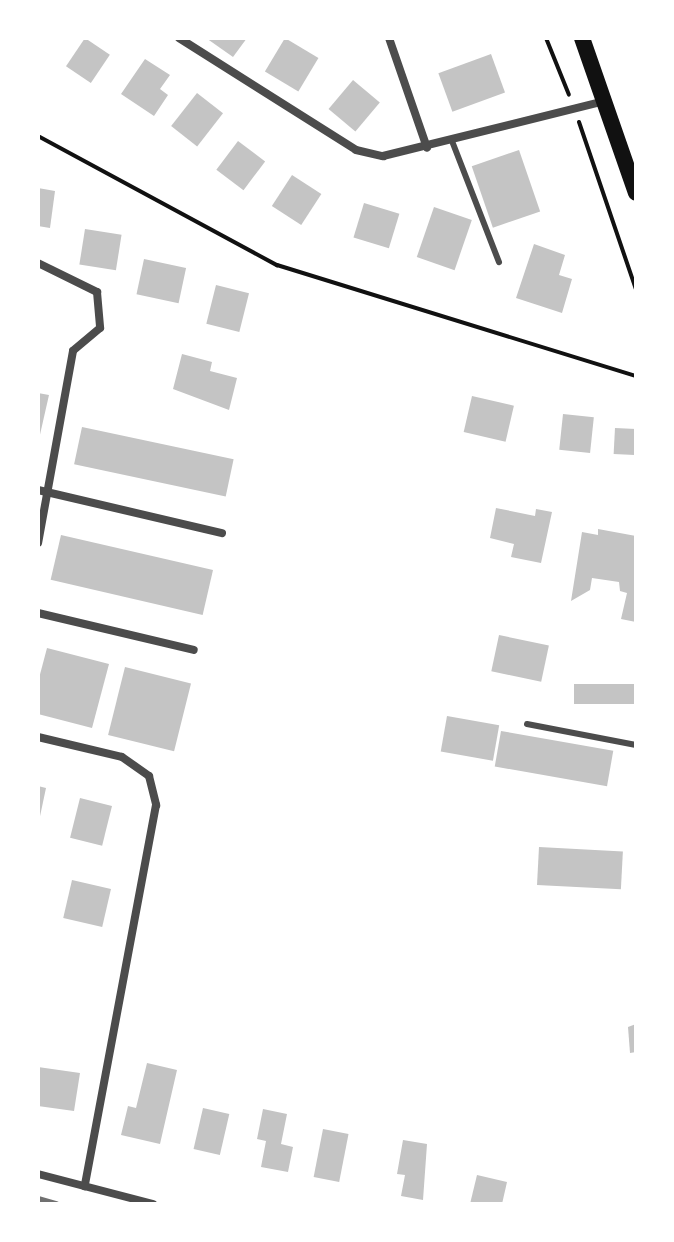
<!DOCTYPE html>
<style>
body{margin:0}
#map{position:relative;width:674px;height:1242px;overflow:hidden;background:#fff;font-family:"Libre Baskerville",serif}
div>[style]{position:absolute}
.building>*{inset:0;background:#c4c4c4;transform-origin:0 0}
.path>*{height:4px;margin:-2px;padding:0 2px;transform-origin:2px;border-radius:2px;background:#111}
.service>*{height:6px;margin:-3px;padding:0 3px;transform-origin:3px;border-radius:3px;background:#4c4c4c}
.minor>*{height:8px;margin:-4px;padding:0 4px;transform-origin:4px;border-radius:4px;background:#4c4c4c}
.secondary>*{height:16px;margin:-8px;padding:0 8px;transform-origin:8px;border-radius:8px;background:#111}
.rail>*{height:6px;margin:-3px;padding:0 3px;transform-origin:3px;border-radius:3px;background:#707070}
span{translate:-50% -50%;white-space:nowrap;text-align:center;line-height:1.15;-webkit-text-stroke:7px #fff;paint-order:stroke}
.frame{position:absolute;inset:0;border:40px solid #fff;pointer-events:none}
</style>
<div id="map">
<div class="building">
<i style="left:85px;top:38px;width:30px;height:34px;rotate:34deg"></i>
<i style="clip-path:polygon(206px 38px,247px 38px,233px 57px)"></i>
<i style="left:285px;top:38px;width:39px;height:39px;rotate:31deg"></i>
<i style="left:491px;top:54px;width:41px;height:56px;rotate:70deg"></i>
<i style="clip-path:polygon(145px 59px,170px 75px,160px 89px,168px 95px,154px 116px,121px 94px)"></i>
<i style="left:353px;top:80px;width:35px;height:38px;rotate:40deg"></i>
<i style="left:197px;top:93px;width:33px;height:42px;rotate:38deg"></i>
<i style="left:238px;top:141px;width:34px;height:36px;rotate:37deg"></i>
<i style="left:519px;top:150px;width:65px;height:50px;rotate:71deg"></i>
<i style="left:292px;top:175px;width:35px;height:37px;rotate:33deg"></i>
<i style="clip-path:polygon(38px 188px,55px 191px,50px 228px,38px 226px)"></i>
<i style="left:364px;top:203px;width:37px;height:36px;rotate:17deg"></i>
<i style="left:434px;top:207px;width:40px;height:53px;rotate:19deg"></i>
<i style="left:85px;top:229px;width:37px;height:36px;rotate:9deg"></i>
<i style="clip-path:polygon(534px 244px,565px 255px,559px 275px,572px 279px,562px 313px,516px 298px)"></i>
<i style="left:144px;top:259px;width:43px;height:36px;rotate:12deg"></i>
<i style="left:216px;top:285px;width:34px;height:40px;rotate:14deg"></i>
<i style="clip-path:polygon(182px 354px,212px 362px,210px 371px,237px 378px,229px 410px,173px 389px)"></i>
<i style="clip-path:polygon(38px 393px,49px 395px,39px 439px,38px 439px)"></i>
<i style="left:472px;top:396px;width:43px;height:37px;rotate:13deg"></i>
<i style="left:563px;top:414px;width:31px;height:36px;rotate:6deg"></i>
<i style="left:82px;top:427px;width:155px;height:38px;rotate:12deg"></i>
<i style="left:615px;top:428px;width:21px;height:26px;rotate:3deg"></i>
<i style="clip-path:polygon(496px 508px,535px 516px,536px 509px,552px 512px,541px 563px,511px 557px,514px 544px,490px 538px)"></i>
<i style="clip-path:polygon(598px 529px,636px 536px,636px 622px,621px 619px,627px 593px,620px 591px,619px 582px,592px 578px,590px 590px,571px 601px,582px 532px,598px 535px)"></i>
<i style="left:61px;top:535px;width:156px;height:46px;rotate:13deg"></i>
<i style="left:499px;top:635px;width:51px;height:37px;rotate:12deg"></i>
<i style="clip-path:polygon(47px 648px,109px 664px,92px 728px,38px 714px,38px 682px)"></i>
<i style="left:125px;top:667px;width:68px;height:70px;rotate:14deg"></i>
<i style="left:636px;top:684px;width:20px;height:62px;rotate:90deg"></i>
<i style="left:447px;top:716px;width:53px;height:36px;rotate:10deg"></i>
<i style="left:501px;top:731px;width:114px;height:36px;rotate:10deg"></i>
<i style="clip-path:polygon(38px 786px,46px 788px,39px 821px,38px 821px)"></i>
<i style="left:80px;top:798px;width:33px;height:41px;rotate:14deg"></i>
<i style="left:539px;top:847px;width:84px;height:38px;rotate:3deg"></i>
<i style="left:72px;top:880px;width:40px;height:39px;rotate:13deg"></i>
<i style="clip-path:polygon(636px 1024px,636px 1052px,630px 1053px,628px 1027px)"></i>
<i style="clip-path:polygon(147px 1063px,177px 1070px,160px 1144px,121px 1135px,128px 1106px,136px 1108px)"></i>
<i style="clip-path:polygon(38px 1067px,80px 1073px,74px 1111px,38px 1106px)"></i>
<i style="left:203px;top:1108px;width:27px;height:42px;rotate:13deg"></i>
<i style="clip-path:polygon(263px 1109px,287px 1114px,281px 1144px,293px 1147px,288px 1172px,261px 1167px,266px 1141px,257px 1139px)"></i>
<i style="left:323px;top:1129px;width:26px;height:49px;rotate:11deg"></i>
<i style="clip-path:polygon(403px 1140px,427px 1144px,423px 1200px,401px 1196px,405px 1175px,397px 1174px)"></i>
<i style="clip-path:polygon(477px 1175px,507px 1182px,502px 1204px,470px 1204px)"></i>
</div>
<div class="path">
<i style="left:546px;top:38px;width:61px;rotate:68deg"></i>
<i style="left:579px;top:122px;width:176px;rotate:71.2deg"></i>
<i style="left:38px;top:136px;width:272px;rotate:28.4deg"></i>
<i style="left:277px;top:265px;width:376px;rotate:17.2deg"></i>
</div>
<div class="service">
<i style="left:452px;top:141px;width:130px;rotate:68.8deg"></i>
<i style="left:527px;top:724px;width:111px;rotate:10.9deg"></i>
</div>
<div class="minor">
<i style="left:179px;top:38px;width:209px;rotate:32.3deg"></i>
<i style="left:356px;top:150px;width:28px;rotate:13deg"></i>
<i style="left:383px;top:156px;width:229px;rotate:-13.9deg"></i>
<i style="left:389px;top:38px;width:116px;rotate:70.9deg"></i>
<i style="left:38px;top:263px;width:66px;rotate:26.2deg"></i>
<i style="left:97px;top:292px;width:36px;rotate:85deg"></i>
<i style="left:100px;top:328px;width:35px;rotate:140deg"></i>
<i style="left:73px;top:351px;width:195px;rotate:100.3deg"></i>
<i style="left:38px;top:490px;width:189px;rotate:13.2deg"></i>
<i style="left:38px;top:613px;width:160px;rotate:13.3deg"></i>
<i style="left:38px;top:737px;width:86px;rotate:13.4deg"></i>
<i style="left:122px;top:757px;width:33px;rotate:35deg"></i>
<i style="left:149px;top:776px;width:30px;rotate:76deg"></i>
<i style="left:156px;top:805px;width:388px;rotate:100.6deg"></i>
<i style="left:38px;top:1174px;width:119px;rotate:14.6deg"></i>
</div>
<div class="secondary">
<i style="left:582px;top:38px;width:164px;rotate:70.8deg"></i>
</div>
<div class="rail">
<i style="left:38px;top:1199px;width:19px;rotate:16deg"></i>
</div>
<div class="frame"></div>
</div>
